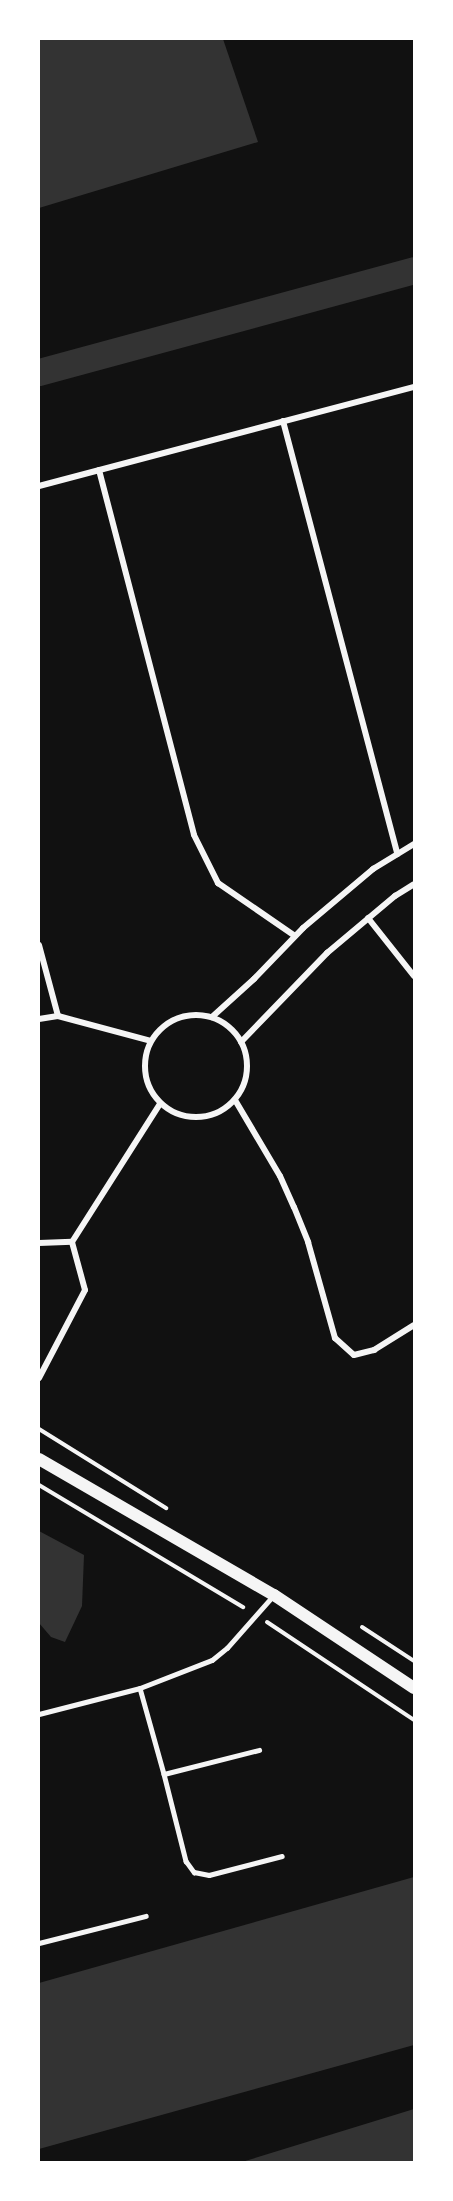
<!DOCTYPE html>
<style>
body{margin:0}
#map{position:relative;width:453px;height:2201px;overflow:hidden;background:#111;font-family:"Noto Sans",sans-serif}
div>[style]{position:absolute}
.water>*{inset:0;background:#333}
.canal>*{height:27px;margin:-13.5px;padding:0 13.5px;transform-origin:13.5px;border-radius:13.5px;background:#333}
.path>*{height:4px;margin:-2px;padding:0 2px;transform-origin:2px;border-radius:2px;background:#f5f5f5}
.service>*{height:4.5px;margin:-2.25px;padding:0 2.25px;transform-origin:2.25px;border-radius:2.25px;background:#f5f5f5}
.minor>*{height:6px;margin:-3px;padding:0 3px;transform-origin:3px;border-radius:3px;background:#f5f5f5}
.minor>.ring{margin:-3px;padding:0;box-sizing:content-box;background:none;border:6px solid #f5f5f5;border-radius:50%}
.secondary>*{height:12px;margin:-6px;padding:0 6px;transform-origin:6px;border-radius:6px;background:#f5f5f5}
span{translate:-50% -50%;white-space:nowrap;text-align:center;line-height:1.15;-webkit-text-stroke:4.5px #fff;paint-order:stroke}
.frame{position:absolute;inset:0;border:40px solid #fff;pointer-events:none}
</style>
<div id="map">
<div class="water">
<i style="clip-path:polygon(39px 39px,223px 39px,258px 142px,39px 208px)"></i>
<i style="clip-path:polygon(39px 1531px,84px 1555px,82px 1606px,65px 1642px,51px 1637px,39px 1623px)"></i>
<i style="clip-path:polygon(414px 1877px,414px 2045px,39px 2149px,39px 1983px)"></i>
<i style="clip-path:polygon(414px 2109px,414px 2162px,242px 2162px)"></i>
</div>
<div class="canal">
<i style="left:39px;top:372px;width:389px;rotate:-15.2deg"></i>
</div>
<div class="path">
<i style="left:39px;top:1429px;width:150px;rotate:31.9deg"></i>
<i style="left:39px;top:1485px;width:238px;rotate:30.9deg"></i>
<i style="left:267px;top:1622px;width:177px;rotate:33.7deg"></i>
<i style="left:362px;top:1627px;width:62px;rotate:33.2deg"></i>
</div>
<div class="service">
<i style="left:140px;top:1688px;width:89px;rotate:74.4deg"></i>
<i style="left:164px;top:1774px;width:98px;rotate:-14.2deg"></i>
<i style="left:39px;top:1714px;width:104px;rotate:-14.4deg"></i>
<i style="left:140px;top:1688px;width:77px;rotate:-21.3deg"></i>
<i style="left:212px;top:1660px;width:19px;rotate:-39deg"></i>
<i style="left:227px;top:1648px;width:68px;rotate:-48.6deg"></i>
<i style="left:164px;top:1774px;width:90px;rotate:75.8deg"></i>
<i style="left:186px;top:1861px;width:14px;rotate:54deg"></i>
<i style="left:194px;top:1872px;width:15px;rotate:11deg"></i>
<i style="left:209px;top:1875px;width:75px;rotate:-14.6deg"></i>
<i style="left:39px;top:1943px;width:110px;rotate:-14.2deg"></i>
</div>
<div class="minor">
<i style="left:283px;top:421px;width:448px;rotate:75.2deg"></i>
<i style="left:99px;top:470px;width:377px;rotate:75.4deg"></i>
<i style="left:194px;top:835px;width:54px;rotate:63.4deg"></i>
<i style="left:218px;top:883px;width:93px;rotate:34.5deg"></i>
<i style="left:39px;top:486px;width:388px;rotate:-14.8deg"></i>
<i style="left:368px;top:918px;width:74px;rotate:51.6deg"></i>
<i style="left:39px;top:945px;width:73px;rotate:75deg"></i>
<i class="ring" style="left:145px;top:1015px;width:96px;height:96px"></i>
<i style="left:212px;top:1017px;width:57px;rotate:-42.1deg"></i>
<i style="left:254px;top:979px;width:71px;rotate:-46.1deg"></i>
<i style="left:303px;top:928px;width:92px;rotate:-40.1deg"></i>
<i style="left:373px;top:869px;width:48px;rotate:-31.4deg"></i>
<i style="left:39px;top:1019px;width:19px;rotate:-9deg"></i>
<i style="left:58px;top:1016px;width:96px;rotate:15deg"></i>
<i style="left:241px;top:1042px;width:124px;rotate:-46deg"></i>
<i style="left:327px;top:953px;width:89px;rotate:-40deg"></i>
<i style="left:395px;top:896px;width:22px;rotate:-32deg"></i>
<i style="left:235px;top:1100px;width:88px;rotate:59.4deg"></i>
<i style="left:280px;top:1176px;width:34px;rotate:66deg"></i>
<i style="left:294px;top:1207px;width:38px;rotate:68deg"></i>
<i style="left:308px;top:1242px;width:100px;rotate:74.3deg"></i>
<i style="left:335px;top:1338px;width:25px;rotate:42deg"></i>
<i style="left:354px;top:1355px;width:21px;rotate:-14deg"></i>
<i style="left:374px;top:1350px;width:47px;rotate:-32deg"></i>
<i style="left:39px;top:1243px;width:33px;rotate:-2deg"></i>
<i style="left:39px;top:1378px;width:99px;rotate:-62.4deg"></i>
<i style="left:85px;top:1290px;width:50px;rotate:-105.2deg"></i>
<i style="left:72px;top:1242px;width:164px;rotate:-57.5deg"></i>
</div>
<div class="secondary">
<i style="left:39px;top:1459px;width:272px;rotate:30.1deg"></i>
<i style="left:274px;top:1595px;width:168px;rotate:33.6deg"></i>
</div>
<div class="frame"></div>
</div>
